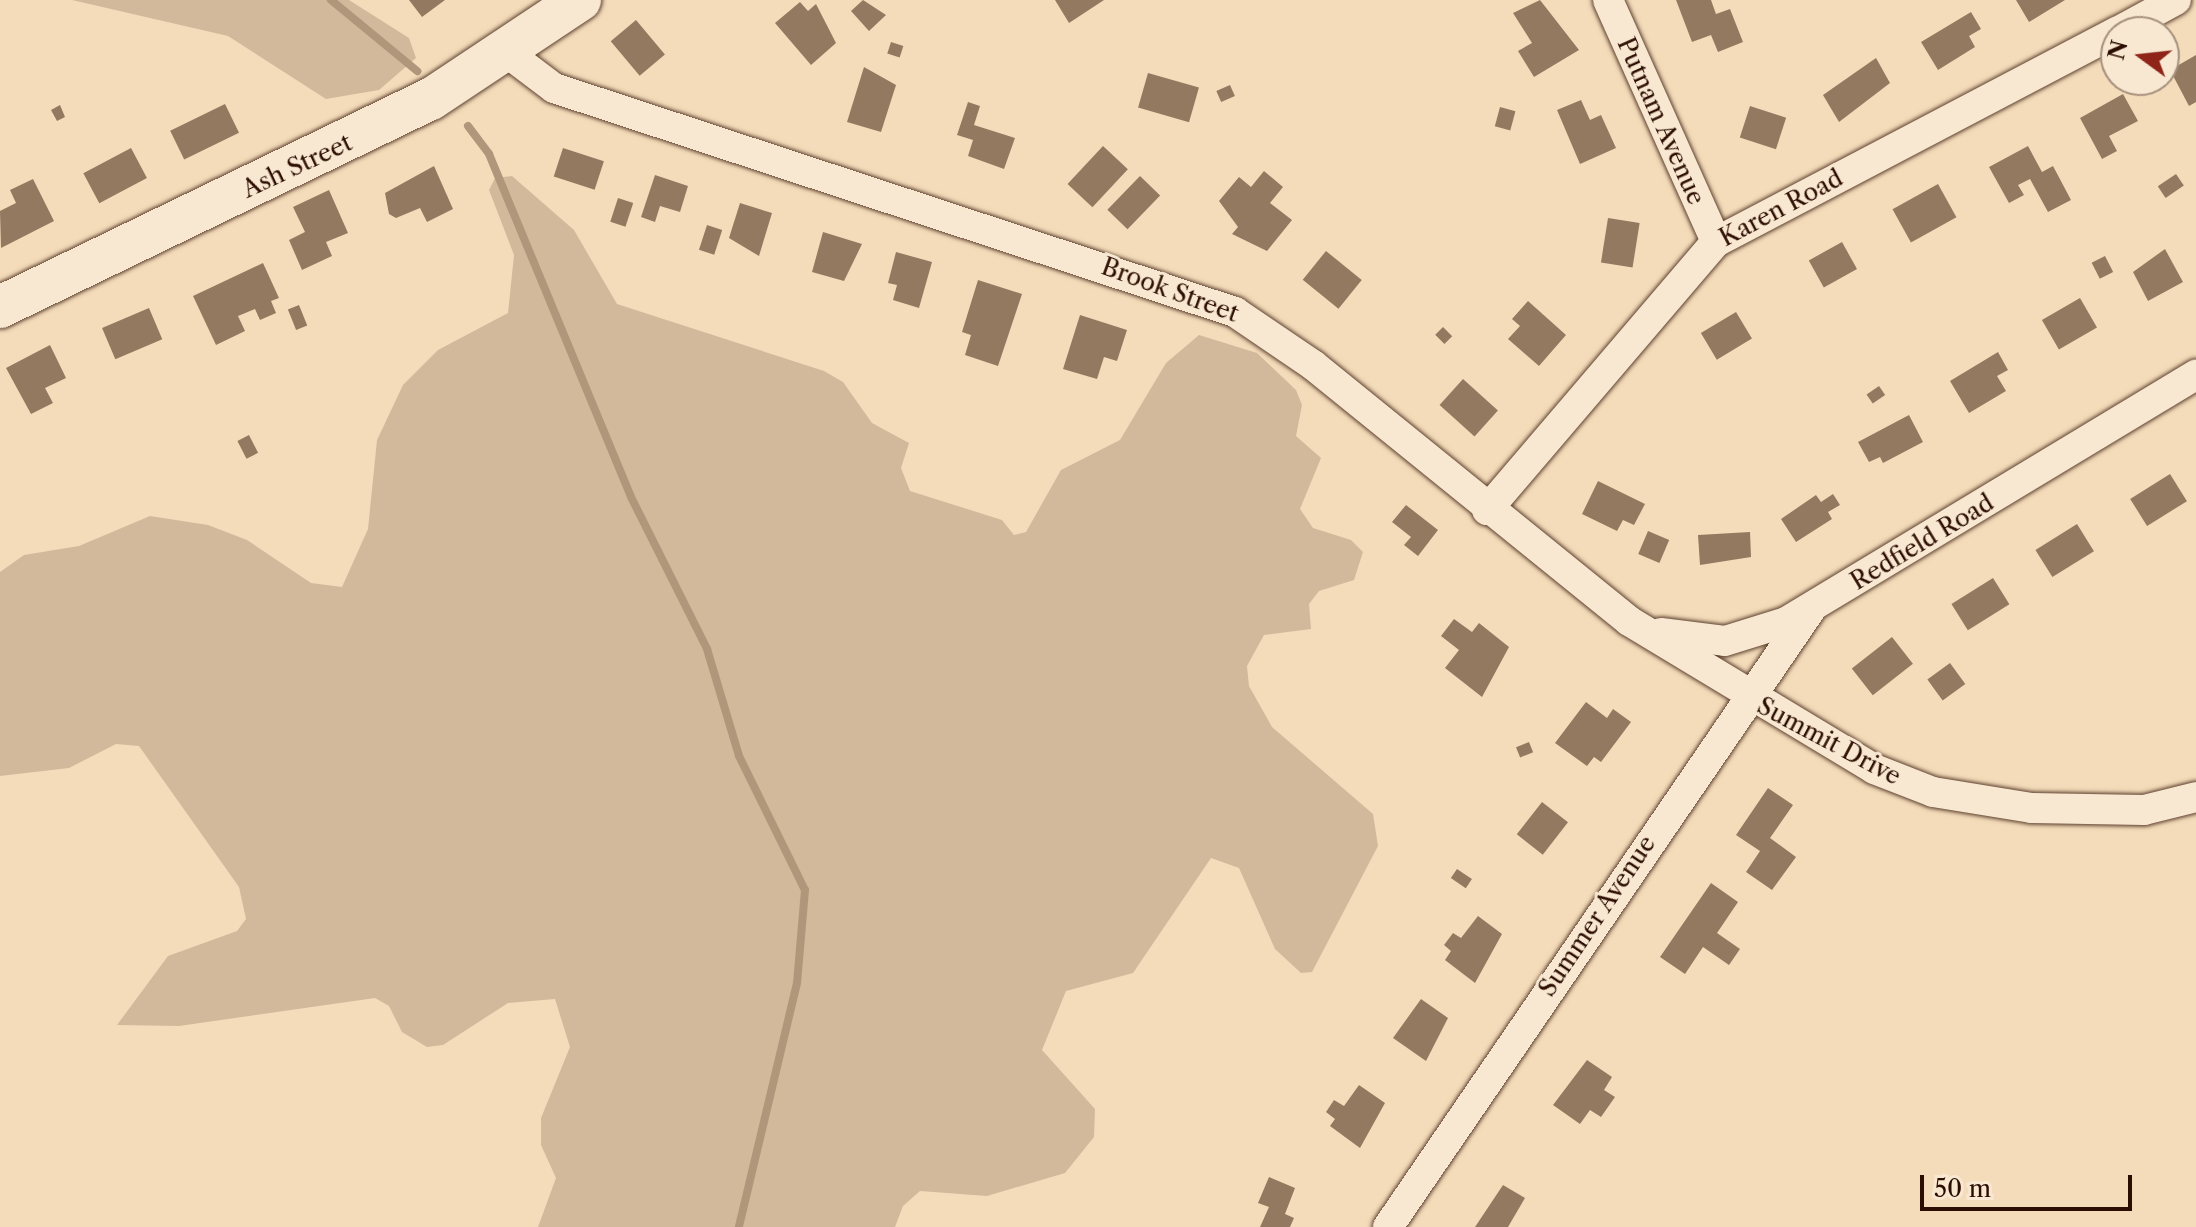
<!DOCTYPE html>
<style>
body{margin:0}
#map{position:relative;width:2196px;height:1227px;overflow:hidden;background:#f4dcba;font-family:"Libre Caslon Text",serif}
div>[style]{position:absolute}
.green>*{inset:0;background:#d2b99b}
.stream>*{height:8px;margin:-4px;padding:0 4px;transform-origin:4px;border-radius:4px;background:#b0967b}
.building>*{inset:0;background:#947961;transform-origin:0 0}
.roads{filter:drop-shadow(0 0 2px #5e412f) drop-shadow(0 0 2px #5e412f)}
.street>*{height:30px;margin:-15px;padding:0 15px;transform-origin:15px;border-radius:15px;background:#f8e8d2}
.secondary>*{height:42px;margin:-21px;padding:0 21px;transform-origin:21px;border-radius:21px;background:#f8e8d2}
span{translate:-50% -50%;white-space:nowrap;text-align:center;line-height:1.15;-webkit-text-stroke:6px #f8e8d2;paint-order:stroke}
.street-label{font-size:24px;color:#2c0d01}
.north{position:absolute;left:2100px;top:16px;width:80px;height:80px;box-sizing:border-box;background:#f8e8d2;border:2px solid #a6907e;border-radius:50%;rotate:285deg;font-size:22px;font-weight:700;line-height:32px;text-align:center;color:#2c0d01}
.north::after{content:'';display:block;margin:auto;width:28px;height:36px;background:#8f2418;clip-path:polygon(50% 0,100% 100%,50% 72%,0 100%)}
.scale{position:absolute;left:1920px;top:1175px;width:212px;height:36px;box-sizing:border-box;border:4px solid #2c0d01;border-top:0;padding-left:10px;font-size:24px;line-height:28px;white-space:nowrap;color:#2c0d01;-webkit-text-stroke:6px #f8e8d2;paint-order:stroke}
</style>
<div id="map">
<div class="green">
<i style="clip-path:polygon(72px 0,349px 0,409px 38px,416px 58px,379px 90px,326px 99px,228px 36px)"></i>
<i style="clip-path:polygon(512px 176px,574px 230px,617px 304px,824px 371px,843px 382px,872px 423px,909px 443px,901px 468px,910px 491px,1002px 520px,1014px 535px,1026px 532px,1061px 470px,1120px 440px,1166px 363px,1199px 335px,1257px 353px,1296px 390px,1302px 405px,1296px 436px,1321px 458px,1300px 509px,1313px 528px,1351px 540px,1363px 552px,1354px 580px,1319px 591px,1309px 604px,1311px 629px,1264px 635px,1247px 666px,1249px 686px,1272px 727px,1373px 814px,1378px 846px,1312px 972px,1301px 973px,1275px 949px,1239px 868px,1211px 858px,1133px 973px,1066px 991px,1042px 1050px,1095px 1109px,1094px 1137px,1065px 1173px,987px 1196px,920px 1191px,903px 1206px,895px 1227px,538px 1227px,556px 1178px,541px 1145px,541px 1118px,570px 1047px,555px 999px,508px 1003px,443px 1045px,427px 1047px,402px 1032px,389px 1006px,375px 998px,179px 1026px,117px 1025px,168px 956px,237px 931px,246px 919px,239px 887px,139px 746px,116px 744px,69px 768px,0 776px,0 572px,24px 555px,79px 546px,150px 516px,208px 525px,247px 540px,311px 583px,342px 587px,368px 529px,377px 440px,403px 385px,438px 350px,508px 313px,514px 255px,489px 190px,495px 178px)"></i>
</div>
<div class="stream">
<i style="left:331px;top:0;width:112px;rotate:39.5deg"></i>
<i style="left:468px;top:126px;width:35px;rotate:53deg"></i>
<i style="left:489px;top:154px;width:371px;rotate:67.5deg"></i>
<i style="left:631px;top:497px;width:170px;rotate:63.4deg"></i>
<i style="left:707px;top:649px;width:112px;rotate:73.3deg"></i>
<i style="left:739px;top:756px;width:149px;rotate:63.8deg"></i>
<i style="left:805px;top:890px;width:93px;rotate:94.9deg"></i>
<i style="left:797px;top:983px;width:251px;rotate:103.4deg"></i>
</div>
<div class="building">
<i style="clip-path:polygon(409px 0,445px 0,422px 17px)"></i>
<i style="clip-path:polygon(863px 0,886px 15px,869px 31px,851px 11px)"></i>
<i style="clip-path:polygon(1055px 0,1104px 0,1069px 23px)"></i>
<i style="clip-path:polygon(1540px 0,1579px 50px,1534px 77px,1518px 51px,1532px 43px,1513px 13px)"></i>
<i style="clip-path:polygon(1676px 0,1711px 0,1716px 14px,1730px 9px,1743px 42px,1718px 52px,1711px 35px,1692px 42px)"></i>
<i style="clip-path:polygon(2016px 0,2065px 0,2029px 22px)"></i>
<i style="clip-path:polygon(800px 2px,808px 11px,816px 4px,836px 43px,811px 65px,775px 23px)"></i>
<i style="clip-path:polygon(1971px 12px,1981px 29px,1969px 36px,1975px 47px,1938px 70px,1921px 42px)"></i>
<i style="left:636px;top:20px;width:45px;height:33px;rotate:50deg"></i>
<i style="left:891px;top:42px;width:13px;height:12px;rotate:18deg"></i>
<i style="clip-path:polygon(2196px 55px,2196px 102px,2189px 106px,2170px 70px)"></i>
<i style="clip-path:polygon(1876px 58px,1890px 83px,1839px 122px,1823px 95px)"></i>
<i style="clip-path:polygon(864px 67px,896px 85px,881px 132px,847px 122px)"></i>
<i style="left:1148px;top:73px;width:53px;height:36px;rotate:16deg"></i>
<i style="left:1230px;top:85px;width:12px;height:15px;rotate:66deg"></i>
<i style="clip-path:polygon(2123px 94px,2138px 121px,2109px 136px,2117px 151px,2102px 159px,2080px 118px)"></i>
<i style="clip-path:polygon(1581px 100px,1590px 120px,1601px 115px,1616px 148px,1580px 164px,1557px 110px)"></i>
<i style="clip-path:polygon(968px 102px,980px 106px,974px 125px,1015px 138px,1004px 169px,968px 156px,973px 140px,957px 135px)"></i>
<i style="left:225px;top:104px;width:32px;height:61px;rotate:64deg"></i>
<i style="clip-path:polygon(60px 105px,65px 117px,57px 121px,51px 110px)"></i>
<i style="left:1750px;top:106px;width:38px;height:33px;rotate:18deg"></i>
<i style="left:1500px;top:107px;width:16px;height:20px;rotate:15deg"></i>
<i style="left:1103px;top:146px;width:34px;height:52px;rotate:43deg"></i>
<i style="clip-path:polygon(2028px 146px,2042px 172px,2053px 166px,2071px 200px,2048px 212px,2030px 179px,2018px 185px,2024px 195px,2009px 203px,1989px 167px)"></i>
<i style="left:131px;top:148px;width:34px;height:54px;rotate:62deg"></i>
<i style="left:563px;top:148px;width:43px;height:30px;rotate:18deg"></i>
<i style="clip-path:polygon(434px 166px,453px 209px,427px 222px,420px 208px,396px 218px,389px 214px,385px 193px)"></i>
<i style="clip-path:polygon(1264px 171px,1283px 187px,1270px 203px,1292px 220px,1267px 251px,1232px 234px,1238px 227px,1219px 201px,1239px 177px,1251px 187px)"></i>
<i style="left:2176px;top:174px;width:14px;height:22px;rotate:56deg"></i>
<i style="clip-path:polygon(655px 175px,688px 186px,680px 212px,660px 206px,655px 222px,641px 217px)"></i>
<i style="left:1140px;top:176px;width:28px;height:47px;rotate:44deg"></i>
<i style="clip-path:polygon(33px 179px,54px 221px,1px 248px,0 211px,16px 203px,10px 190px)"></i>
<i style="left:1938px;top:184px;width:38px;height:52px;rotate:61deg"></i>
<i style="clip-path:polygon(329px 190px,348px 233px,326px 242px,332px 256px,302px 270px,289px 240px,305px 232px,293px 207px)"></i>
<i style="left:618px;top:198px;width:16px;height:25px;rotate:18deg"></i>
<i style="clip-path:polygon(740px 203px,772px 213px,759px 256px,729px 238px)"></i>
<i style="left:1608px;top:218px;width:32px;height:45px;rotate:9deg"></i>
<i style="left:707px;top:225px;width:16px;height:26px;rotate:18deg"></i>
<i style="clip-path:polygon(823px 232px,862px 244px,844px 281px,812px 272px)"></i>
<i style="left:1842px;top:242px;width:31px;height:38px;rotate:61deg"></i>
<i style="clip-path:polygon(2165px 249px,2183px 282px,2148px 301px,2133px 272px)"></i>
<i style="left:1326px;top:251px;width:46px;height:37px;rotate:39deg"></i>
<i style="clip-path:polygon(896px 252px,932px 262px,919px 308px,893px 300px,897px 285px,888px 283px)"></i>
<i style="left:2105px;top:256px;width:18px;height:15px;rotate:63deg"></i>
<i style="clip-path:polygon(263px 263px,279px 298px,271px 301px,276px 313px,260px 320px,255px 309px,238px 316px,245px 331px,216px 345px,193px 296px)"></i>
<i style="clip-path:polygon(978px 280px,1022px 294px,998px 366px,965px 355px,971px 335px,962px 332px)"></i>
<i style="left:2080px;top:298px;width:34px;height:44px;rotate:60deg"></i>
<i style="clip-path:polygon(1528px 301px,1566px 335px,1539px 366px,1508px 339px,1520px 326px,1512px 319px)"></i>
<i style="left:299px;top:305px;width:22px;height:12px;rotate:68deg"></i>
<i style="left:149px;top:308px;width:34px;height:51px;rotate:67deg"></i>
<i style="left:1736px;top:312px;width:31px;height:41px;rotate:59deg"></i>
<i style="clip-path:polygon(1080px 315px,1127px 330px,1117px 361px,1104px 357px,1097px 379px,1063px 369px)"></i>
<i style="left:1443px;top:327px;width:13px;height:11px;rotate:45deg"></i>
<i style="clip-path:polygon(50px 345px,66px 378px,45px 388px,53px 403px,31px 414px,6px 368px)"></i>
<i style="clip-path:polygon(1998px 352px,2008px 370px,1997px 376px,2006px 391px,1969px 413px,1950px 381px)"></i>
<i style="left:1463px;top:379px;width:47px;height:35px;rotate:42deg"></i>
<i style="left:1879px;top:386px;width:11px;height:15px;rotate:56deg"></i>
<i style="clip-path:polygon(1909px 415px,1923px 442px,1883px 463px,1880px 457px,1869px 462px,1858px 442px)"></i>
<i style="left:249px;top:435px;width:20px;height:13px;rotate:63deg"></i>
<i style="left:2170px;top:474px;width:32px;height:47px;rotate:58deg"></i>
<i style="clip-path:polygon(1598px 481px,1645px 504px,1634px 525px,1623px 520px,1617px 531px,1582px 514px)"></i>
<i style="clip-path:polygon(1833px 494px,1840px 505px,1828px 512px,1832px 519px,1796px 542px,1781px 519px,1816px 495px,1821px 502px)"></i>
<i style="clip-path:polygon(1406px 505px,1438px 530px,1418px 556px,1404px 545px,1411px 537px,1392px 522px)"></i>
<i style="left:2077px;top:524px;width:32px;height:49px;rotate:58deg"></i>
<i style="left:1648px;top:531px;width:23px;height:25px;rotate:23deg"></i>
<i style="clip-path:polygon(1750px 532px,1751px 557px,1700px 565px,1698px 535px)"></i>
<i style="left:1993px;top:578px;width:31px;height:49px;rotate:58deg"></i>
<i style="clip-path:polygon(1454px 619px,1472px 632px,1479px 623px,1509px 647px,1482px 697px,1445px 668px,1459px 650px,1441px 636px)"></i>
<i style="left:1892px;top:637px;width:34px;height:51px;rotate:52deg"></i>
<i style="left:1950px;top:663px;width:26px;height:28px;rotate:54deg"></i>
<i style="clip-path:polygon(1586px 702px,1607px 718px,1613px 709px,1631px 722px,1601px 762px,1594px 757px,1587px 766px,1555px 743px)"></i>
<i style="left:1529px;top:742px;width:11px;height:14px;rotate:68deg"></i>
<i style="clip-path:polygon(1768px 788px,1793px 805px,1770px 838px,1796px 857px,1772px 890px,1746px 872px,1760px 851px,1736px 835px)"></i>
<i style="left:1542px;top:802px;width:33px;height:41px;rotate:38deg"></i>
<i style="left:1457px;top:869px;width:18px;height:11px;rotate:34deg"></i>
<i style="clip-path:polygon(1711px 883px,1738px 902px,1717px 933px,1740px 949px,1729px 965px,1703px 947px,1685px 974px,1660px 957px)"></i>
<i style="clip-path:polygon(1478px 916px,1502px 934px,1475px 983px,1445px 960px,1451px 951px,1444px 945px,1453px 933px,1461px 938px)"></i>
<i style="clip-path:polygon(1421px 999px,1448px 1018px,1426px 1061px,1393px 1038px)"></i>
<i style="clip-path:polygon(1587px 1060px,1612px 1077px,1604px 1090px,1615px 1097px,1601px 1117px,1590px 1110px,1580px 1124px,1553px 1105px)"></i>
<i style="clip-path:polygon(1359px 1085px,1385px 1103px,1360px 1148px,1330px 1126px,1335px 1119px,1326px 1112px,1334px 1100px,1344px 1106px)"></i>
<i style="clip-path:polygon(1269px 1177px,1295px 1188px,1285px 1214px,1294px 1218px,1290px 1227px,1260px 1227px,1269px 1207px,1258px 1203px)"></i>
<i style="clip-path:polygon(1503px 1185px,1525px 1198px,1508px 1227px,1475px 1227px)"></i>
</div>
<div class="roads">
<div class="street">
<i style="left:1608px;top:0;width:265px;rotate:65.9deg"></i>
<i style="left:2117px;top:32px;width:67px;rotate:-28.5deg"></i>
<i style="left:505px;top:51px;width:61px;rotate:37.1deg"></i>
<i style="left:554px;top:88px;width:717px;rotate:18.21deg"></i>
<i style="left:1235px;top:312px;width:94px;rotate:34.2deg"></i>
<i style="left:1313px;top:365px;width:407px;rotate:39deg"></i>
<i style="left:1629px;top:621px;width:286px;rotate:31.1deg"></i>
<i style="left:1874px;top:769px;width:63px;rotate:21.3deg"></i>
<i style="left:1933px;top:792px;width:100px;rotate:9.2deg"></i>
<i style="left:2032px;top:808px;width:112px;rotate:1deg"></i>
<i style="left:2144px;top:810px;width:54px;rotate:-14deg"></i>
<i style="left:1487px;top:510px;width:353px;rotate:-49.5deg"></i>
<i style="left:1716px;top:242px;width:452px;rotate:-27.7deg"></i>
<i style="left:1661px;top:633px;width:64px;rotate:7.1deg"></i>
<i style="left:1725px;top:641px;width:64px;rotate:-17.3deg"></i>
<i style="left:1786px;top:622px;width:479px;rotate:-31.1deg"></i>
<i style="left:1388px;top:1227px;width:749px;rotate:-55.61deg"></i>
</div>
<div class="secondary">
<i style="left:0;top:307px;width:479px;rotate:-25.8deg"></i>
<i style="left:431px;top:99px;width:179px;rotate:-33.6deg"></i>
</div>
</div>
<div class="street-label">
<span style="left:1661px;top:121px;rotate:66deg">Putnam Avenue</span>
<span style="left:297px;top:166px;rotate:-25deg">Ash Street</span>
<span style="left:1781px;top:208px;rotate:-28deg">Karen Road</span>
<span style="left:1170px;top:290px;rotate:20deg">Brook Street</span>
<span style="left:1922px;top:542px;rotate:-31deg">Redfield Road</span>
<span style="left:1829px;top:741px;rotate:28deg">Summit Drive</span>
<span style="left:1597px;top:916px;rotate:-56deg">Summer Avenue</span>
</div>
<div class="north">N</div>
<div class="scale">50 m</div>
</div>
